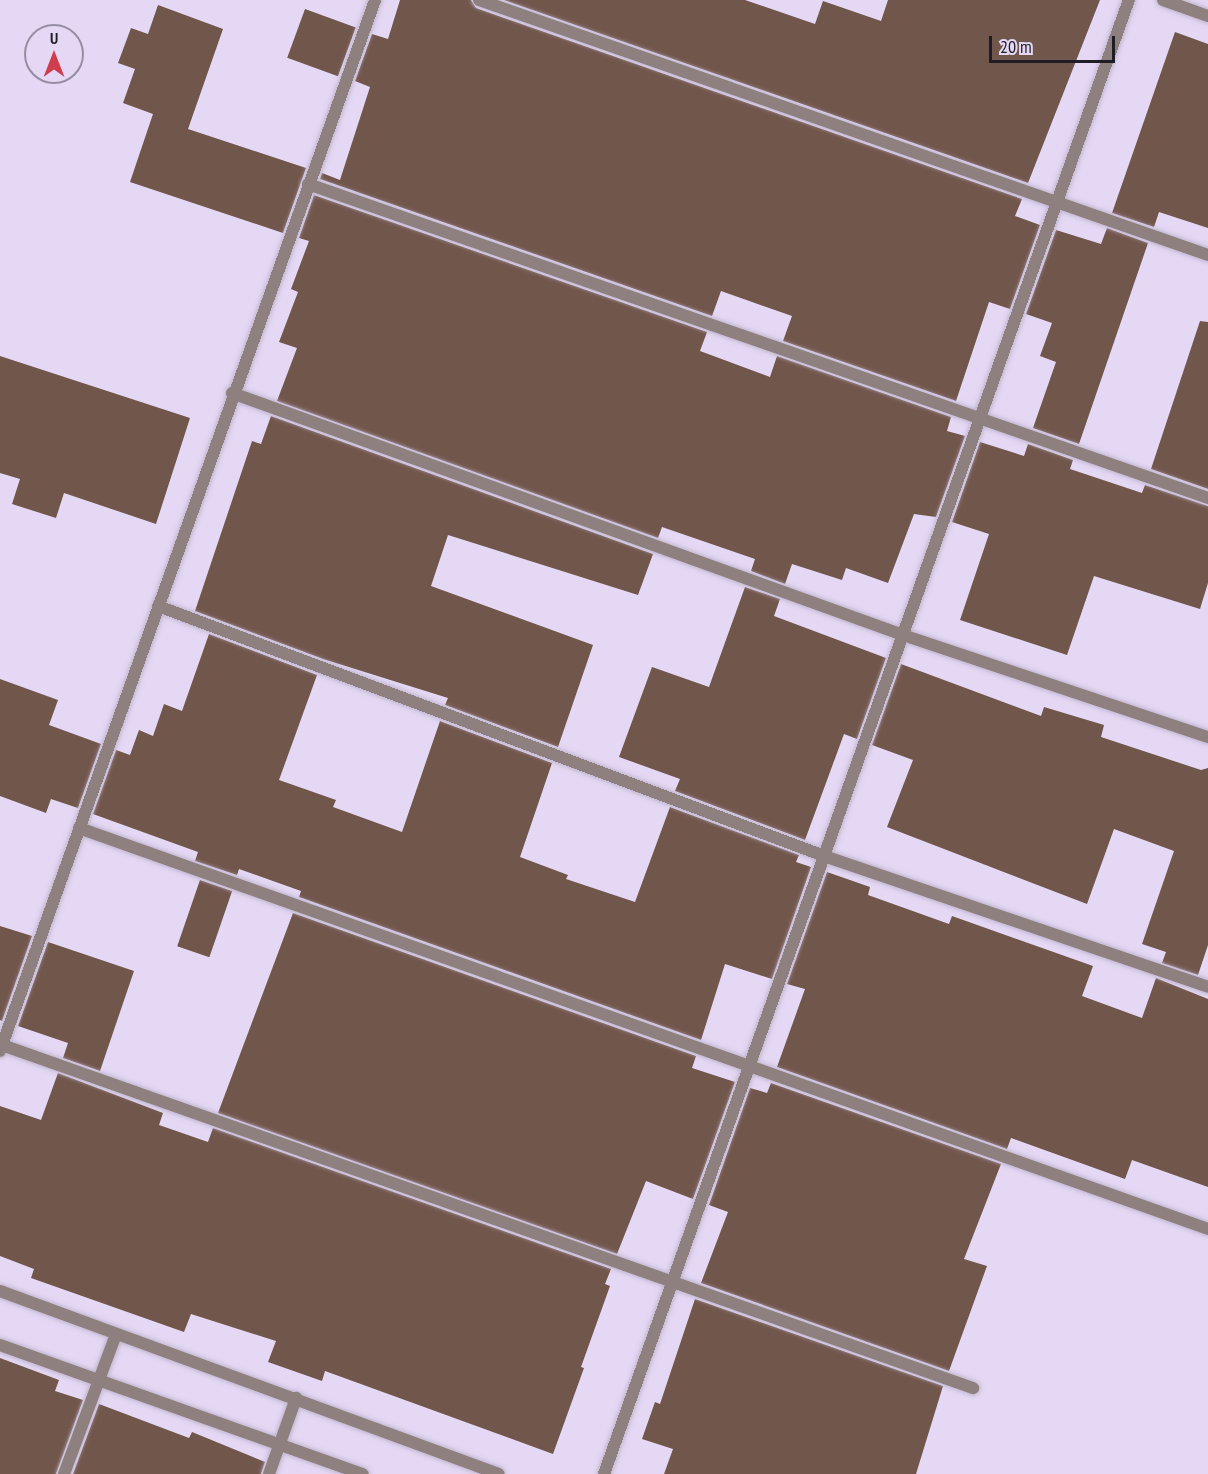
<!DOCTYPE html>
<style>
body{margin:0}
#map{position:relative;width:1208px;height:1474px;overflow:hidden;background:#e4d8f4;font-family:"PT Sans Narrow",sans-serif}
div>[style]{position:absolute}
.building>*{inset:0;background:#71564b;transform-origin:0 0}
.roads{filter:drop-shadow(0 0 2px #c1b6cf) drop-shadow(0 0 2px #c1b6cf)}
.street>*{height:12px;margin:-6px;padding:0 6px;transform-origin:6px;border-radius:6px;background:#8e807e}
span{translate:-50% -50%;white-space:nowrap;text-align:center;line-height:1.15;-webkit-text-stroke:6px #e4d8f4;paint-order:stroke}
.north{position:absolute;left:24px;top:24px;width:60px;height:60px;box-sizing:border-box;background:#e4d8f4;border:2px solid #968da2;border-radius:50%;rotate:0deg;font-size:16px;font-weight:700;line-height:24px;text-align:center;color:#211d27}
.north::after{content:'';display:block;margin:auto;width:21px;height:27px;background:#cf3e4d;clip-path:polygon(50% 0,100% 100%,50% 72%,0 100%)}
.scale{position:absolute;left:989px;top:36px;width:126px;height:27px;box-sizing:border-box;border:3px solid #211d27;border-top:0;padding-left:8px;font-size:18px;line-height:21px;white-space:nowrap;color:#211d27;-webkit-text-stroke:4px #e4d8f4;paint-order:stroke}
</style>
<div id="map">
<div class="building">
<i style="clip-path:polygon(400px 0,471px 0,476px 8px,1022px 199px,1015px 216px,1040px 225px,1010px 309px,989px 302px,956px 401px,783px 341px,792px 316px,721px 291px,712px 316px,320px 179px,322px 173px,340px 180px,370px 87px,355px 81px,372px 34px,388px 39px)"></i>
<i style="clip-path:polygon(504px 0,745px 0,815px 24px,823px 1px,881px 21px,888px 0,1100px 0,1028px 183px)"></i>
<i style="clip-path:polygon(158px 5px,223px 29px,188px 129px,306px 168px,283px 233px,130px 182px,153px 114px,123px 103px,135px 69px,118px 63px,131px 28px,148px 34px)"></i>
<i style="left:305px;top:9px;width:54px;height:52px;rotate:20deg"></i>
<i style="clip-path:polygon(1175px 32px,1208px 44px,1208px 228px,1159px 212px,1154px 227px,1112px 213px)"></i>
<i style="clip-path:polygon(314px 195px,707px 332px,700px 351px,770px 377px,777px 356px,951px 417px,947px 431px,965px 436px,936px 517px,914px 514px,888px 583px,846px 568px,842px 580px,792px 564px,785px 584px,751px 571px,755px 559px,662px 527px,658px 538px,277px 401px,297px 348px,279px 342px,298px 292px,291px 289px,309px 241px,299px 238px)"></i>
<i style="clip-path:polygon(1107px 228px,1148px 243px,1079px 444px,1033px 428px,1056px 362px,1040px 356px,1052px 323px,1026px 314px,1056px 230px,1101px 244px)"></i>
<i style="clip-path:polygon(1200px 321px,1208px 322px,1208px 489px,1151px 469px)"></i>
<i style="clip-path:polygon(0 356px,190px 418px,156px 524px,64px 493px,56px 518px,12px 504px,20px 479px,0 473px)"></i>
<i style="clip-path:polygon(271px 416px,653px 554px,638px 595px,448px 535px,431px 586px,593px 645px,558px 747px,445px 705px,448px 698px,323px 659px,195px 611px,252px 441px,261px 444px)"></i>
<i style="clip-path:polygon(980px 442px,1024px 456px,1028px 444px,1073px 460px,1070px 469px,1142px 493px,1145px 485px,1208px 506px,1208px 583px,1200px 609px,1094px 576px,1067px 655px,960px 620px,989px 534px,952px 522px)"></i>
<i style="clip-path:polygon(745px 587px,780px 599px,774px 616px,886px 658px,857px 739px,844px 734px,805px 840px,675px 791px,680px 779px,619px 757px,652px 667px,709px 687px)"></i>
<i style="clip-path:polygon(209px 634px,317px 675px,279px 780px,336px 800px,333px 807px,402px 832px,440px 721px,552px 763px,520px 857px,568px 875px,566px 879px,635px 902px,670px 807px,799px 855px,796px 862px,811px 867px,772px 979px,725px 964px,701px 1040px,299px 897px,301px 891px,239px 869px,237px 875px,195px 861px,198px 852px,93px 814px,116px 750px,130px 755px,139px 730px,153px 736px,164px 704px,182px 711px)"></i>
<i style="clip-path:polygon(901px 664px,1041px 716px,1044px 707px,1104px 725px,1101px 737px,1201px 770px,1208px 768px,1208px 945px,1198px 975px,1162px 963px,1166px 952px,1142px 944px,1174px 851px,1114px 829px,1087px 904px,887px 827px,913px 760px,872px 745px)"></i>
<i style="clip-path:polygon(0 679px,58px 700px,49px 725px,101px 744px,78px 808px,51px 799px,46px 813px,0 796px)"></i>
<i style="clip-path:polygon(827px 872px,870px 887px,868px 895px,949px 924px,952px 916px,1093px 966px,1082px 996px,1142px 1018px,1156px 978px,1208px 999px,1208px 1187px,1132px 1160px,1125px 1179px,1011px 1138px,1007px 1149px,777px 1067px,805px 989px,787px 984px)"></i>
<i style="left:200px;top:880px;width:34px;height:70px;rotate:19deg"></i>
<i style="clip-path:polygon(293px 913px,696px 1056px,692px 1068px,735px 1082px,693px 1199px,646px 1181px,617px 1254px,218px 1113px)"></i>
<i style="clip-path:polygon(0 926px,32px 936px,2px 1021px,0 1020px)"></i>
<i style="clip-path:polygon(48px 942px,134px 971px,100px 1071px,63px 1058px,68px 1043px,18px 1026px)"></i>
<i style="clip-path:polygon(58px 1073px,163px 1113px,159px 1125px,208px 1142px,213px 1128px,611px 1269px,605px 1284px,610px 1286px,581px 1367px,584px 1368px,553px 1454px,325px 1371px,322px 1381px,268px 1362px,276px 1341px,191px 1314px,184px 1332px,31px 1278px,34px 1269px,0 1256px,0 1106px,41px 1120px)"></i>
<i style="clip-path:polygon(771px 1083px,1001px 1164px,964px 1259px,987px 1266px,949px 1371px,701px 1283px,728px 1212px,709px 1205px,750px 1088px,767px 1093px)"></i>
<i style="clip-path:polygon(695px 1299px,943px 1386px,916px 1474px,664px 1474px,673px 1449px,642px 1439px,655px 1402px,660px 1404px)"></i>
<i style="clip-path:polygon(0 1358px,59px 1380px,55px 1391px,83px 1400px,56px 1474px,0 1474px)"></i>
<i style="clip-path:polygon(99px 1404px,189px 1438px,192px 1432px,265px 1462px,261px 1474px,73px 1474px)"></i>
</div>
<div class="roads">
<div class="street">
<i style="left:479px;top:0;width:772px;rotate:19.28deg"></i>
<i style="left:1163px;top:0;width:48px;rotate:19.6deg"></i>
<i style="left:308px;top:184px;width:953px;rotate:19.23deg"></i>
<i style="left:232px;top:393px;width:713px;rotate:19.83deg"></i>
<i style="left:903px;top:635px;width:322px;rotate:18.5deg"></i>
<i style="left:158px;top:606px;width:711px;rotate:20.57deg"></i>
<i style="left:824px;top:856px;width:406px;rotate:18.8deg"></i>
<i style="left:79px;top:828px;width:1198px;rotate:19.55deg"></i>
<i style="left:2px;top:1045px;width:1030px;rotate:19.46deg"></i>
<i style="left:0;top:1051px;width:1116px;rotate:-70.36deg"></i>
<i style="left:0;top:1291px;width:531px;rotate:20.14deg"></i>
<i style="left:0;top:1345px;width:385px;rotate:19.6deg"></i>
<i style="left:64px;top:1474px;width:149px;rotate:-69.6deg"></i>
<i style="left:269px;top:1474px;width:81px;rotate:-70.4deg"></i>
<i style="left:604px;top:1474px;width:1565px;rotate:-70.4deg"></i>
</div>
</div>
<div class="north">U</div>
<div class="scale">20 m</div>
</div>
